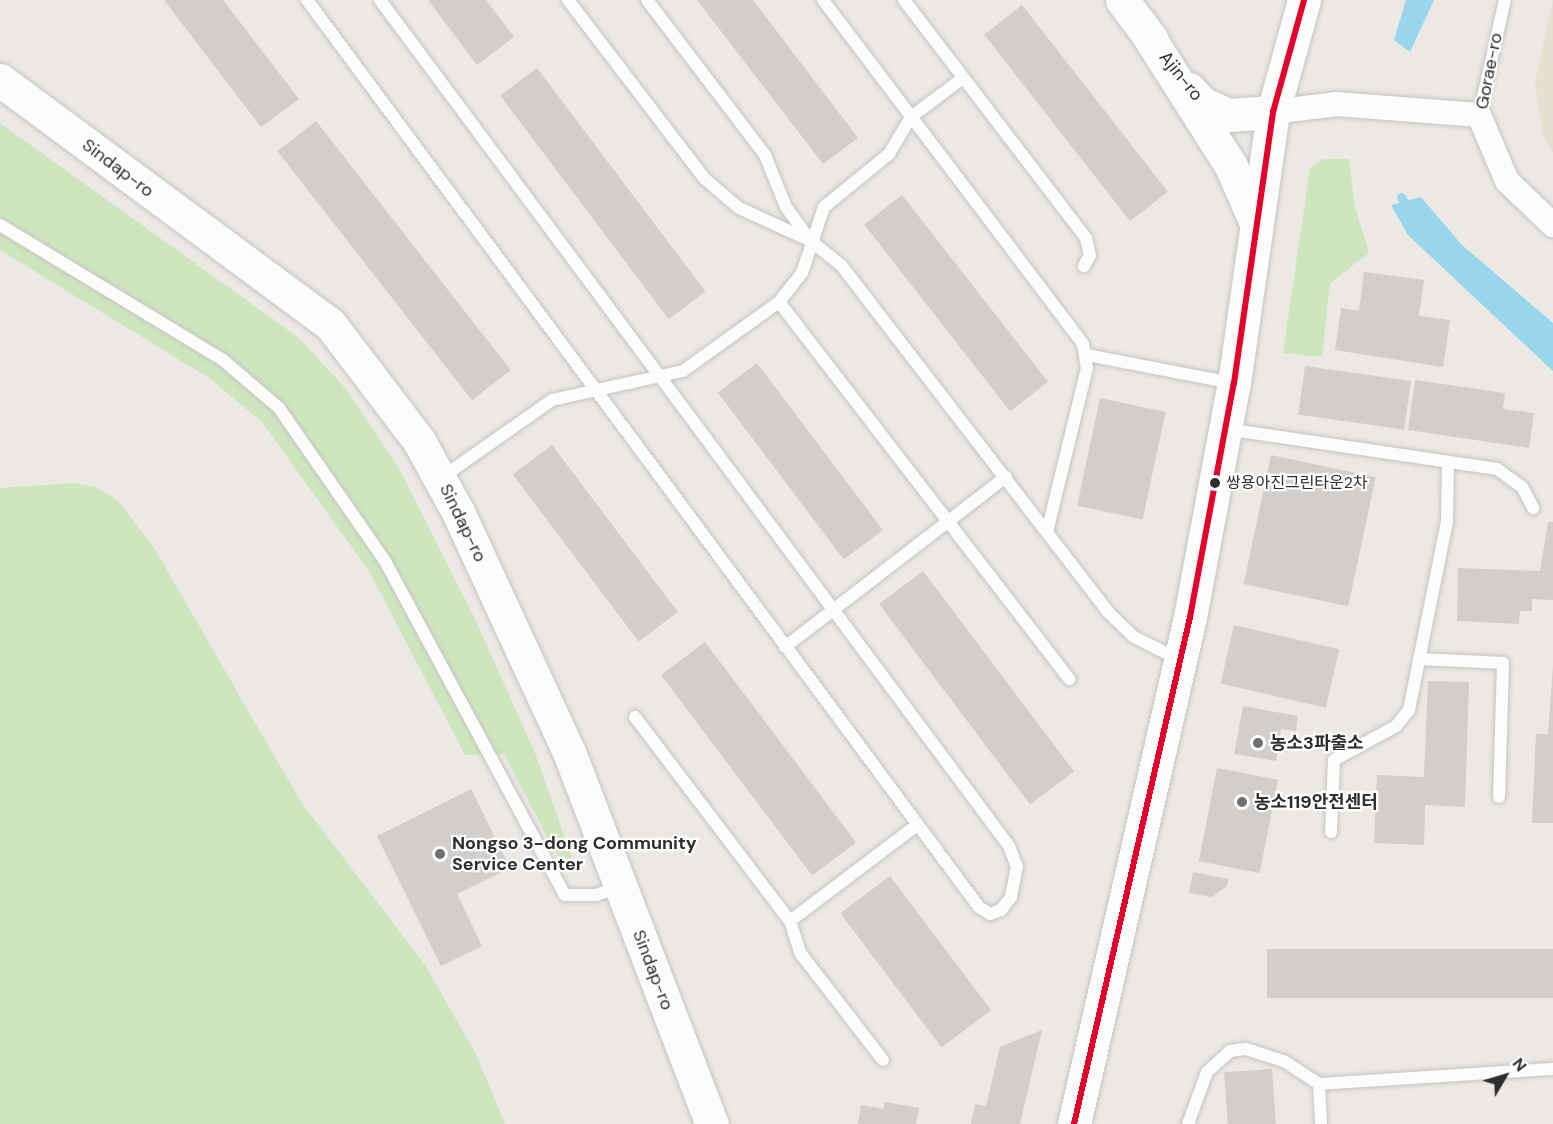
<!DOCTYPE html>
<meta charset="utf-8">
<style>
body{margin:0}
#map{position:relative;width:1553px;height:1124px;overflow:hidden;background:#ece8e4;font-family:"DM Sans","Noto Sans KR",sans-serif}
div>[style]{position:absolute}
.education>*{inset:0;background:#e6e0d3}
.green>*{inset:0;background:#cee6be}
.water>*{inset:0;background:#99d6ec}
.stream>*{height:9px;margin:-4.5px;padding:0 4.5px;transform-origin:4.5px;border-radius:4.5px;background:#99d6ec}
.building>*{inset:0;background:#d1cecb;transform-origin:0 0}
.roads{filter:drop-shadow(0 0 2px #c5c4c5) drop-shadow(0 0 2px #c5c4c5)}
.lane>*{height:12px;margin:-6px;padding:0 6px;transform-origin:6px;border-radius:6px;background:#fcfcfb}
.street>*{height:24px;margin:-12px;padding:0 12px;transform-origin:12px;border-radius:12px;background:#fcfcfb}
.secondary>*{height:33px;margin:-16.5px;padding:0 16.5px;transform-origin:16.5px;border-radius:16.5px;background:#fcfcfb}
.bus-1>*{height:6px;margin:-3px;padding:0 3px;transform-origin:3px;border-radius:3px;background:#e4002b}
.dots>*{width:16px;height:16px;translate:-50% -50%;box-sizing:border-box;border:3px solid #fff;border-radius:50%}
span{translate:-50% -50%;white-space:nowrap;text-align:center;line-height:1.15;-webkit-text-stroke:4.5px #fff;paint-order:stroke}
.bus-label{font-size:16px;color:#2e2e2e}
.left{translate:0 -50%;text-align:left}
.street-label{font-size:18px;color:#2e2e2e}
.poi-label{font-size:18px;color:#2e2e2e;font-weight:700}
.north{position:absolute;left:1475px;top:1046px;width:60px;height:60px;-webkit-text-stroke:4px #fff;paint-order:stroke;rotate:52deg;font-size:16px;font-weight:700;line-height:24px;text-align:center;color:#2e2e2e}
.north::after{content:'';display:block;margin:auto;width:21px;height:27px;background:#2e2e2e;clip-path:polygon(50% 0,100% 100%,50% 72%,0 100%)}
</style>
<div id="map">
<div class="education">
<i style="clip-path:polygon(1553px 0,1553px 153px,1542px 135px,1535px 81px)"></i>
</div>
<div class="green">
<i style="clip-path:polygon(0 123px,299px 338px,346px 389px,401px 472px,475px 619px,535px 753px,572px 858px,559px 859px,504px 754px,465px 755px,369px 571px,262px 422px,209px 378px,0 250px)"></i>
<i style="clip-path:polygon(1323px 159px,1349px 159px,1355px 207px,1369px 253px,1330px 283px,1322px 357px,1283px 353px,1310px 168px)"></i>
<i style="clip-path:polygon(75px 483px,96px 487px,118px 501px,153px 546px,301px 802px,425px 965px,477px 1056px,505px 1124px,0 1124px,0 488px)"></i>
</div>
<div class="water">
<i style="clip-path:polygon(1406px 0,1434px 0,1410px 52px,1394px 40px)"></i>
<i style="clip-path:polygon(1421px 197px,1462px 245px,1553px 323px,1553px 371px,1408px 235px,1391px 205px)"></i>
</div>
<div class="stream">
<i style="left:1401px;top:197px;width:17px;rotate:59deg"></i>
</div>
<div class="building">
<i style="clip-path:polygon(164px 0,223px 0,299px 99px,261px 127px)"></i>
<i style="clip-path:polygon(428px 0,486px 0,514px 37px,477px 65px)"></i>
<i style="clip-path:polygon(697px 0,753px 0,858px 138px,823px 164px)"></i>
<i style="left:1022px;top:5px;width:237px;height:48px;rotate:52deg"></i>
<i style="left:537px;top:68px;width:280px;height:46px;rotate:53deg"></i>
<i style="left:316px;top:121px;width:316px;height:49px;rotate:52deg"></i>
<i style="left:902px;top:195px;width:237px;height:48px;rotate:52deg"></i>
<i style="clip-path:polygon(1364px 272px,1424px 280px,1419px 316px,1450px 320px,1443px 367px,1335px 350px,1341px 308px,1359px 311px)"></i>
<i style="left:757px;top:363px;width:209px;height:49px;rotate:53deg"></i>
<i style="left:1305px;top:366px;width:107px;height:49px;rotate:8deg"></i>
<i style="clip-path:polygon(1415px 380px,1505px 393px,1503px 409px,1534px 413px,1529px 448px,1408px 430px)"></i>
<i style="left:1100px;top:398px;width:67px;height:110px;rotate:12deg"></i>
<i style="left:552px;top:445px;width:209px;height:49px;rotate:53deg"></i>
<i style="left:1271px;top:455px;width:107px;height:132px;rotate:12deg"></i>
<i style="clip-path:polygon(1548px 522px,1553px 522px,1553px 600px,1532px 599px,1532px 611px,1520px 611px,1519px 624px,1457px 621px,1458px 568px,1540px 571px)"></i>
<i style="left:923px;top:571px;width:251px;height:55px;rotate:53deg"></i>
<i style="left:1234px;top:625px;width:108px;height:60px;rotate:13deg"></i>
<i style="left:705px;top:642px;width:251px;height:55px;rotate:53deg"></i>
<i style="clip-path:polygon(1553px 665px,1553px 823px,1532px 823px,1536px 734px,1548px 734px)"></i>
<i style="clip-path:polygon(1428px 681px,1469px 682px,1465px 807px,1425px 805px,1424px 845px,1374px 843px,1377px 775px,1424px 777px)"></i>
<i style="clip-path:polygon(1243px 706px,1298px 716px,1296px 731px,1281px 729px,1276px 761px,1234px 754px)"></i>
<i style="left:1217px;top:768px;width:62px;height:95px;rotate:11deg"></i>
<i style="clip-path:polygon(471px 789px,510px 868px,457px 894px,482px 946px,441px 966px,377px 836px)"></i>
<i style="clip-path:polygon(1193px 872px,1228px 879px,1227px 886px,1212px 897px,1189px 893px)"></i>
<i style="left:890px;top:876px;width:168px;height:62px;rotate:53deg"></i>
<i style="left:1553px;top:949px;width:49px;height:286px;rotate:90deg"></i>
<i style="clip-path:polygon(1042px 1030px,1020px 1124px,971px 1124px,975px 1104px,986px 1106px,1000px 1047px)"></i>
<i style="left:1272px;top:1069px;width:55px;height:48px;rotate:86deg"></i>
<i style="clip-path:polygon(885px 1102px,919px 1108px,916px 1124px,858px 1124px,861px 1105px,883px 1109px)"></i>
</div>
<div class="roads">
<div class="lane">
<i style="left:307px;top:0;width:1129px;rotate:53.47deg"></i>
<i style="left:979px;top:907px;width:13px;rotate:32deg"></i>
<i style="left:990px;top:914px;width:12px;rotate:-20deg"></i>
<i style="left:1001px;top:910px;width:16px;rotate:-52deg"></i>
<i style="left:1011px;top:897px;width:31px;rotate:-79deg"></i>
<i style="left:1017px;top:867px;width:22px;rotate:-111deg"></i>
<i style="left:1009px;top:846px;width:1054px;rotate:-126.63deg"></i>
<i style="left:568px;top:0;width:225px;rotate:52.6deg"></i>
<i style="left:705px;top:179px;width:45px;rotate:40.5deg"></i>
<i style="left:739px;top:208px;width:79px;rotate:24.6deg"></i>
<i style="left:811px;top:241px;width:38px;rotate:39deg"></i>
<i style="left:841px;top:265px;width:438px;rotate:52.4deg"></i>
<i style="left:1108px;top:612px;width:36px;rotate:44deg"></i>
<i style="left:1134px;top:637px;width:49px;rotate:26.6deg"></i>
<i style="left:647px;top:0;width:195px;rotate:52.7deg"></i>
<i style="left:765px;top:155px;width:56px;rotate:68deg"></i>
<i style="left:786px;top:207px;width:37px;rotate:54deg"></i>
<i style="left:823px;top:0;width:431px;rotate:52.9deg"></i>
<i style="left:1083px;top:344px;width:24px;rotate:81deg"></i>
<i style="left:1087px;top:368px;width:169px;rotate:103.7deg"></i>
<i style="left:904px;top:0;width:300px;rotate:52.6deg"></i>
<i style="left:1086px;top:238px;width:17px;rotate:77deg"></i>
<i style="left:1090px;top:255px;width:13px;rotate:119deg"></i>
<i style="left:1479px;top:115px;width:118px;rotate:-77.3deg"></i>
<i style="left:0;top:225px;width:261px;rotate:31.2deg"></i>
<i style="left:223px;top:360px;width:74px;rotate:40.6deg"></i>
<i style="left:279px;top:408px;width:186px;rotate:55.3deg"></i>
<i style="left:385px;top:561px;width:379px;rotate:61.7deg"></i>
<i style="left:565px;top:895px;width:31px"></i>
<i style="left:596px;top:895px;width:24px;rotate:-19deg"></i>
<i style="left:779px;top:302px;width:476px;rotate:52.4deg"></i>
<i style="left:1087px;top:355px;width:149px;rotate:10.9deg"></i>
<i style="left:1226px;top:429px;width:274px;rotate:8.4deg"></i>
<i style="left:1497px;top:469px;width:31px;rotate:36deg"></i>
<i style="left:1522px;top:487px;width:24px;rotate:62deg"></i>
<i style="left:441px;top:478px;width:136px;rotate:-35.1deg"></i>
<i style="left:552px;top:400px;width:134px;rotate:-12.5deg"></i>
<i style="left:683px;top:371px;width:118px;rotate:-35.7deg"></i>
<i style="left:779px;top:302px;width:37px;rotate:-52deg"></i>
<i style="left:802px;top:273px;width:70px;rotate:-71.6deg"></i>
<i style="left:824px;top:207px;width:84px;rotate:-39.2deg"></i>
<i style="left:889px;top:154px;width:43px;rotate:-59.3deg"></i>
<i style="left:911px;top:117px;width:65px;rotate:-36.9deg"></i>
<i style="left:785px;top:647px;width:279px;rotate:-37.6deg"></i>
<i style="left:1419px;top:659px;width:84px;rotate:2.7deg"></i>
<i style="left:1503px;top:663px;width:134px;rotate:91.7deg"></i>
<i style="left:635px;top:717px;width:256px;rotate:52.8deg"></i>
<i style="left:790px;top:921px;width:35px;rotate:72deg"></i>
<i style="left:801px;top:954px;width:134px;rotate:52.3deg"></i>
<i style="left:1331px;top:832px;width:72px;rotate:-87.6deg"></i>
<i style="left:1334px;top:760px;width:71px;rotate:-28.7deg"></i>
<i style="left:1396px;top:726px;width:21px;rotate:-51deg"></i>
<i style="left:1409px;top:710px;width:192px;rotate:-78.6deg"></i>
<i style="left:1447px;top:522px;width:60px;rotate:-89deg"></i>
<i style="left:790px;top:921px;width:159px;rotate:-37.1deg"></i>
<i style="left:1319px;top:1084px;width:40px;rotate:87.1deg"></i>
<i style="left:1188px;top:1124px;width:55px;rotate:-69.9deg"></i>
<i style="left:1207px;top:1072px;width:31px;rotate:-42deg"></i>
<i style="left:1230px;top:1051px;width:16px;rotate:-7deg"></i>
<i style="left:1246px;top:1049px;width:40px;rotate:18deg"></i>
<i style="left:1284px;top:1061px;width:42px;rotate:33.3deg"></i>
<i style="left:1319px;top:1084px;width:234px;rotate:-3.7deg"></i>
</div>
<div class="street">
<i style="left:1273px;top:112px;width:64px;rotate:-7.2deg"></i>
<i style="left:1336px;top:104px;width:143px;rotate:4.4deg"></i>
<i style="left:1479px;top:115px;width:72px;rotate:67deg"></i>
<i style="left:1507px;top:181px;width:64px;rotate:43.7deg"></i>
</div>
<div class="secondary">
<i style="left:1122px;top:0;width:50px;rotate:53.1deg"></i>
<i style="left:1140px;top:23px;width:169px;rotate:57.5deg"></i>
<i style="left:1231px;top:166px;width:62px;rotate:66.3deg"></i>
<i style="left:0;top:80px;width:410px;rotate:36.5deg"></i>
<i style="left:330px;top:324px;width:147px;rotate:52.7deg"></i>
<i style="left:419px;top:441px;width:81px;rotate:61.2deg"></i>
<i style="left:458px;top:512px;width:264px;rotate:65.2deg"></i>
<i style="left:569px;top:752px;width:399px;rotate:69deg"></i>
<i style="left:1189px;top:89px;width:19px;rotate:47deg"></i>
<i style="left:1202px;top:103px;width:29px;rotate:25deg"></i>
<i style="left:1228px;top:115px;width:45px;rotate:-3.8deg"></i>
<i style="left:1074px;top:1124px;width:520px;rotate:-77.11deg"></i>
<i style="left:1190px;top:617px;width:238px;rotate:-79.4deg"></i>
<i style="left:1234px;top:383px;width:274px;rotate:-81.8deg"></i>
<i style="left:1273px;top:112px;width:116px;rotate:-74.5deg"></i>
</div>
</div>
<div class="bus-1">
<i style="left:1074px;top:1124px;width:520px;rotate:-77.11deg"></i>
<i style="left:1190px;top:617px;width:238px;rotate:-79.4deg"></i>
<i style="left:1234px;top:383px;width:274px;rotate:-81.8deg"></i>
<i style="left:1273px;top:112px;width:116px;rotate:-74.5deg"></i>
</div>
<div class="dots">
<i style="left:1215px;top:483px;background:#2e2e2e"></i>
<i style="left:1258px;top:743px;background:#706f6e"></i>
<i style="left:1242px;top:802px;background:#706f6e"></i>
<i style="left:440px;top:854px;background:#706f6e"></i>
</div>
<div class="bus-label">
<span class="left" style="left:1226px;top:483px">쌍용아진그린타운2차</span>
</div>
<div class="street-label">
<span style="left:1489px;top:71px;rotate:-79deg">Gorae-ro</span>
<span style="left:1181px;top:76px;rotate:51deg">Ajin-ro</span>
<span style="left:118px;top:168px;rotate:37deg">Sindap-ro</span>
<span style="left:463px;top:523px;rotate:64deg">Sindap-ro</span>
<span style="left:653px;top:970px;rotate:69deg">Sindap-ro</span>
</div>
<div class="poi-label">
<span class="left" style="left:1270px;top:743px">농소3파출소</span>
<span class="left" style="left:1254px;top:802px">농소119안전센터</span>
<span class="left" style="left:452px;top:854px">Nongso 3-dong Community<br>Service Center</span>
</div>
<div class="north">N</div>
</div>
